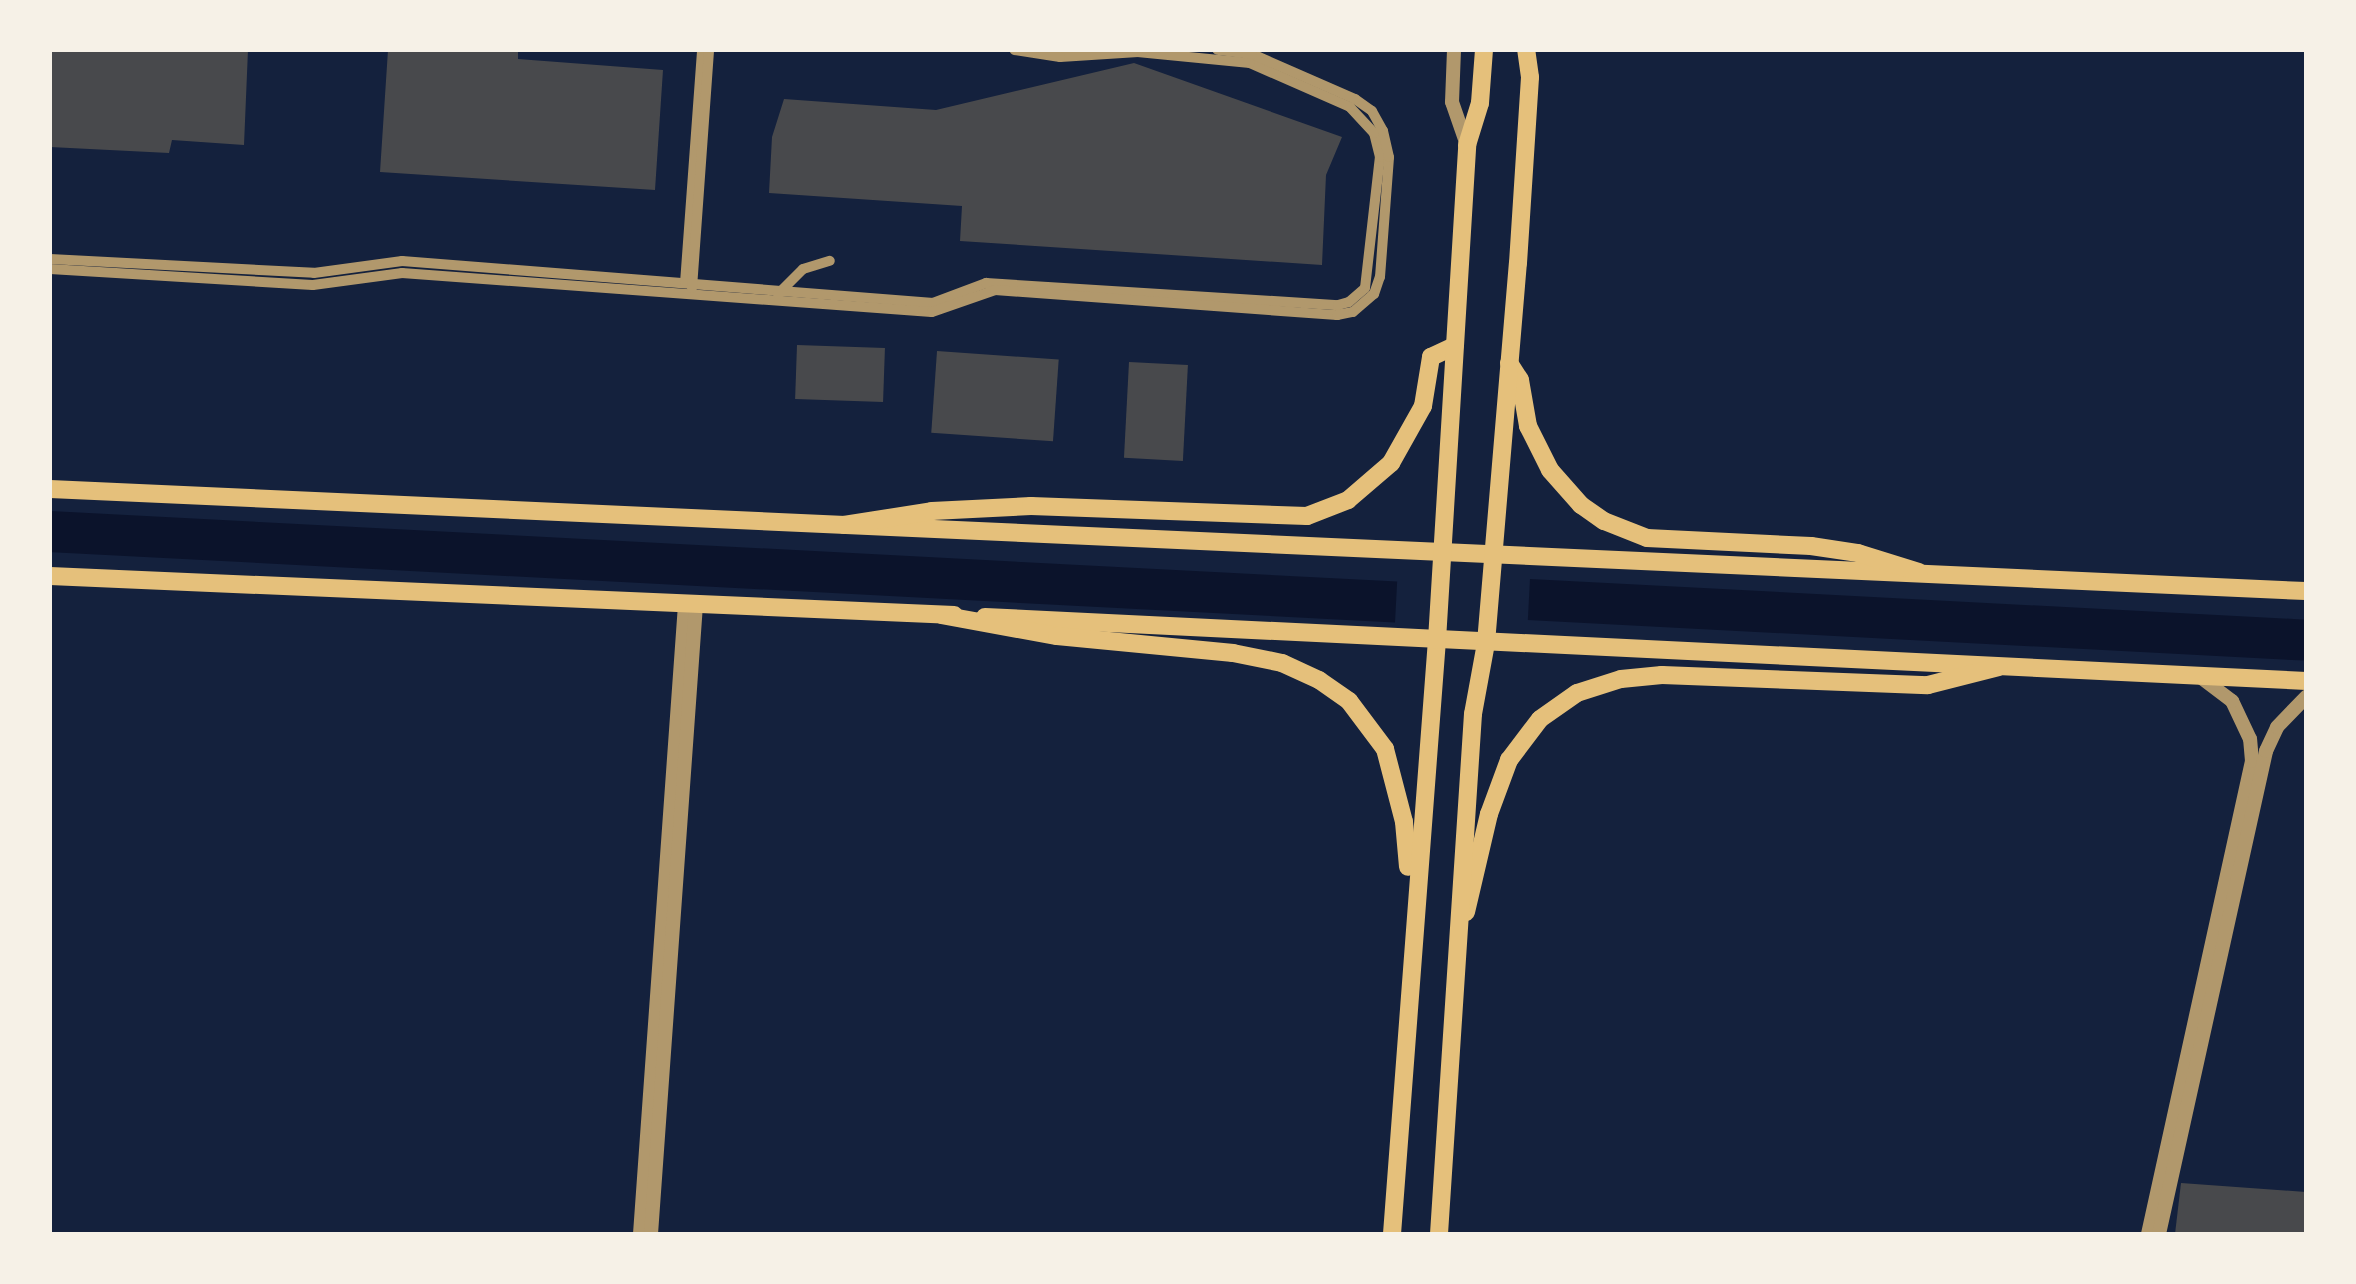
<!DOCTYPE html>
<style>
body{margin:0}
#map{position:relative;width:2356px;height:1284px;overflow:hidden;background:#14213d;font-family:Quicksand,sans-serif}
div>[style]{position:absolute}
.water>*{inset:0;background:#0b132b;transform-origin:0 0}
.building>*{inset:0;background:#48494c;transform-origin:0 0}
.minor>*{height:10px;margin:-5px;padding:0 5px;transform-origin:5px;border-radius:5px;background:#b1986c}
.tertiary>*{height:14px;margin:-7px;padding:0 7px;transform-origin:7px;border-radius:7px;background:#b1986c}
.primary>*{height:18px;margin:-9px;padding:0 9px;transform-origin:9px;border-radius:9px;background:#e5c07b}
.trunk>*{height:18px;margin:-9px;padding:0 9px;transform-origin:9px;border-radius:9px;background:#e5c07b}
span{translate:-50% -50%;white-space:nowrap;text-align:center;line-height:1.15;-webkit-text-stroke:10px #f6f1e7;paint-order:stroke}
.frame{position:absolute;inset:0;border:52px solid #f6f1e7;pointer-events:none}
</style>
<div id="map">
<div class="water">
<i style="left:50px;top:511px;width:1349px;height:41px;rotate:3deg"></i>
<i style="left:1530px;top:579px;width:777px;height:41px;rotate:3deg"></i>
</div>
<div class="building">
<i style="clip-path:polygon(50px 50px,248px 50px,244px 145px,172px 140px,169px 153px,50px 147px)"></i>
<i style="clip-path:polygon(388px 50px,518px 50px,518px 59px,663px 70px,655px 190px,380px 172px)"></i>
<i style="clip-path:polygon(1134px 63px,1342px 137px,1326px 175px,1322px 265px,960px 241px,962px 206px,769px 193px,772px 137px,784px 99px,936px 110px)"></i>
<i style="left:797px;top:345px;width:88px;height:54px;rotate:2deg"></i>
<i style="left:937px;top:351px;width:122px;height:82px;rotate:4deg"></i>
<i style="left:1129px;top:362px;width:59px;height:96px;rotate:3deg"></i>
<i style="clip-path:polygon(2181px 1183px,2306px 1192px,2306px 1234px,2175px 1234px)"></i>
</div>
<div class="minor">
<i style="left:50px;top:259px;width:264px;rotate:3deg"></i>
<i style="left:314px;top:273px;width:89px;rotate:-7.8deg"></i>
<i style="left:402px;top:261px;width:533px;rotate:4.52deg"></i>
<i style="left:933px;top:303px;width:57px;rotate:-20.7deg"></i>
<i style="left:986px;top:283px;width:353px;rotate:3.6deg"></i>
<i style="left:1338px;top:305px;width:11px;rotate:-15deg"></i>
<i style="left:1349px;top:302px;width:21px;rotate:-41deg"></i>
<i style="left:1365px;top:288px;width:132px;rotate:-83.5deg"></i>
<i style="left:1380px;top:157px;width:25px;rotate:-104deg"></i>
<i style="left:1374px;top:133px;width:35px;rotate:-133deg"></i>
<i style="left:1350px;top:107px;width:109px;rotate:-156.3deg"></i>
<i style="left:1250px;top:63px;width:113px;rotate:-174.4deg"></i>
<i style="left:1138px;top:52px;width:78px;rotate:176.3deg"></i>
<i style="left:1060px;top:57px;width:46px;rotate:-171.2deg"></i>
<i style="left:50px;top:269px;width:263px;rotate:3.5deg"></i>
<i style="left:313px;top:285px;width:90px;rotate:-7.7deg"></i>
<i style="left:402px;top:273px;width:531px;rotate:4.21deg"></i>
<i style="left:932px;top:312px;width:67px;rotate:-19.2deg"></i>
<i style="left:995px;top:290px;width:343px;rotate:4.2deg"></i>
<i style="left:1337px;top:315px;width:16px;rotate:-11deg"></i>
<i style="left:1353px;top:312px;width:28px;rotate:-41deg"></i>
<i style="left:1374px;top:294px;width:18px;rotate:-71deg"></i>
<i style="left:1380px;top:277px;width:120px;rotate:-85.7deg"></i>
<i style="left:1389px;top:157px;width:27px;rotate:-103deg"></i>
<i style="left:1383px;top:131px;width:23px;rotate:-119deg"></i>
<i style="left:1372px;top:111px;width:21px;rotate:-145deg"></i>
<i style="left:1355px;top:99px;width:112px;rotate:-156.4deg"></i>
<i style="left:1252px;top:54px;width:35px;rotate:-173deg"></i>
<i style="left:685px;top:283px;width:233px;rotate:-85.8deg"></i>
<i style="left:692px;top:288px;width:239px;rotate:-85.9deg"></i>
<i style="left:778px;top:294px;width:35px;rotate:-45deg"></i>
<i style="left:803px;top:269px;width:28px;rotate:-17deg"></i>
</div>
<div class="tertiary">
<i style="left:1454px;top:50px;width:52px;rotate:92.2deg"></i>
<i style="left:1452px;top:102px;width:46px;rotate:70.8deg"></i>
<i style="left:640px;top:1234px;width:632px;rotate:-85.91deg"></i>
<i style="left:651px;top:1234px;width:631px;rotate:-85.91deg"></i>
<i style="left:2148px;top:1234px;width:484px;rotate:-77.6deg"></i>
<i style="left:2252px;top:761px;width:22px;rotate:-95deg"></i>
<i style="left:2250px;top:739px;width:42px;rotate:-115.3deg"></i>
<i style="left:2232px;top:701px;width:41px;rotate:-142.9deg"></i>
<i style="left:2159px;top:1234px;width:495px;rotate:-77.5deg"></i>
<i style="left:2266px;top:751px;width:26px;rotate:-65deg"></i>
<i style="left:2277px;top:727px;width:42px;rotate:-46deg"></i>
</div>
<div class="primary">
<i style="left:50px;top:489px;width:2258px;rotate:2.59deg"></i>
<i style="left:50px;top:576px;width:905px;rotate:2.47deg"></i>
<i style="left:985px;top:617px;width:1323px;rotate:2.77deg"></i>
</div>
<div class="trunk">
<i style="left:1509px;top:363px;width:20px;rotate:57deg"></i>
<i style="left:1520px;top:380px;width:47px;rotate:80.1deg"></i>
<i style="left:1528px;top:426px;width:49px;rotate:63.4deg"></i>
<i style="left:1550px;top:470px;width:47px;rotate:48.5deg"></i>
<i style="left:1581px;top:505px;width:28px;rotate:35deg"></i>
<i style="left:1604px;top:521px;width:46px;rotate:21.6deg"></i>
<i style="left:1647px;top:538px;width:164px;rotate:2.8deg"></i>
<i style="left:1811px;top:546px;width:48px;rotate:8.5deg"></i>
<i style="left:1858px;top:553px;width:64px;rotate:17.3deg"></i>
<i style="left:844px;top:525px;width:89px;rotate:-9deg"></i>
<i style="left:932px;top:511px;width:99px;rotate:-2.9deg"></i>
<i style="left:1031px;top:506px;width:276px;rotate:2.1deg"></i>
<i style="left:1307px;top:516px;width:44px;rotate:-21.3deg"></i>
<i style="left:1348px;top:500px;width:57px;rotate:-40.7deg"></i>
<i style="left:1391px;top:463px;width:65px;rotate:-60.7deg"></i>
<i style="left:1423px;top:406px;width:50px;rotate:-80.7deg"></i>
<i style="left:1431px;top:357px;width:26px;rotate:-25deg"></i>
<i style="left:941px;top:615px;width:118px;rotate:10.3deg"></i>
<i style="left:1057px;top:636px;width:177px;rotate:5.5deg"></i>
<i style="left:1233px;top:653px;width:50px;rotate:11.5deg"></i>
<i style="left:1282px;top:663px;width:41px;rotate:24.7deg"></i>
<i style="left:1319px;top:680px;width:37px;rotate:35deg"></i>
<i style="left:1349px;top:701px;width:60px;rotate:53.1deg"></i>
<i style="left:1385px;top:749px;width:75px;rotate:75.4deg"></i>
<i style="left:1404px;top:822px;width:45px;rotate:84.9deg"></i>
<i style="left:1466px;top:912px;width:101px;rotate:-76.8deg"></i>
<i style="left:1489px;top:814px;width:58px;rotate:-69.7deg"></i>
<i style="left:1509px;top:760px;width:51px;rotate:-52.9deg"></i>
<i style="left:1540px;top:719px;width:45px;rotate:-35.1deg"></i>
<i style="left:1577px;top:693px;width:46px;rotate:-17.7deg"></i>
<i style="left:1621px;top:679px;width:41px;rotate:-5.6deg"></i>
<i style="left:1662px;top:675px;width:266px;rotate:2.2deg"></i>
<i style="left:1928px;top:685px;width:73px;rotate:-14.2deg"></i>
<i style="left:1392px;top:1234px;width:596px;rotate:-85.67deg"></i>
<i style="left:1437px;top:640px;width:496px;rotate:-86.5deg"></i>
<i style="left:1467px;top:145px;width:44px;rotate:-72.8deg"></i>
<i style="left:1480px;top:103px;width:53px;rotate:-85.7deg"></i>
<i style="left:1439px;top:1234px;width:521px;rotate:-86.26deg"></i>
<i style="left:1473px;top:714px;width:72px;rotate:-79.6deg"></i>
<i style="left:1486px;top:643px;width:381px;rotate:-85.2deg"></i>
<i style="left:1518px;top:263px;width:186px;rotate:-86.3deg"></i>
<i style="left:1530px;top:77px;width:27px;rotate:-98deg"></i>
</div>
<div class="frame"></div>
</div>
